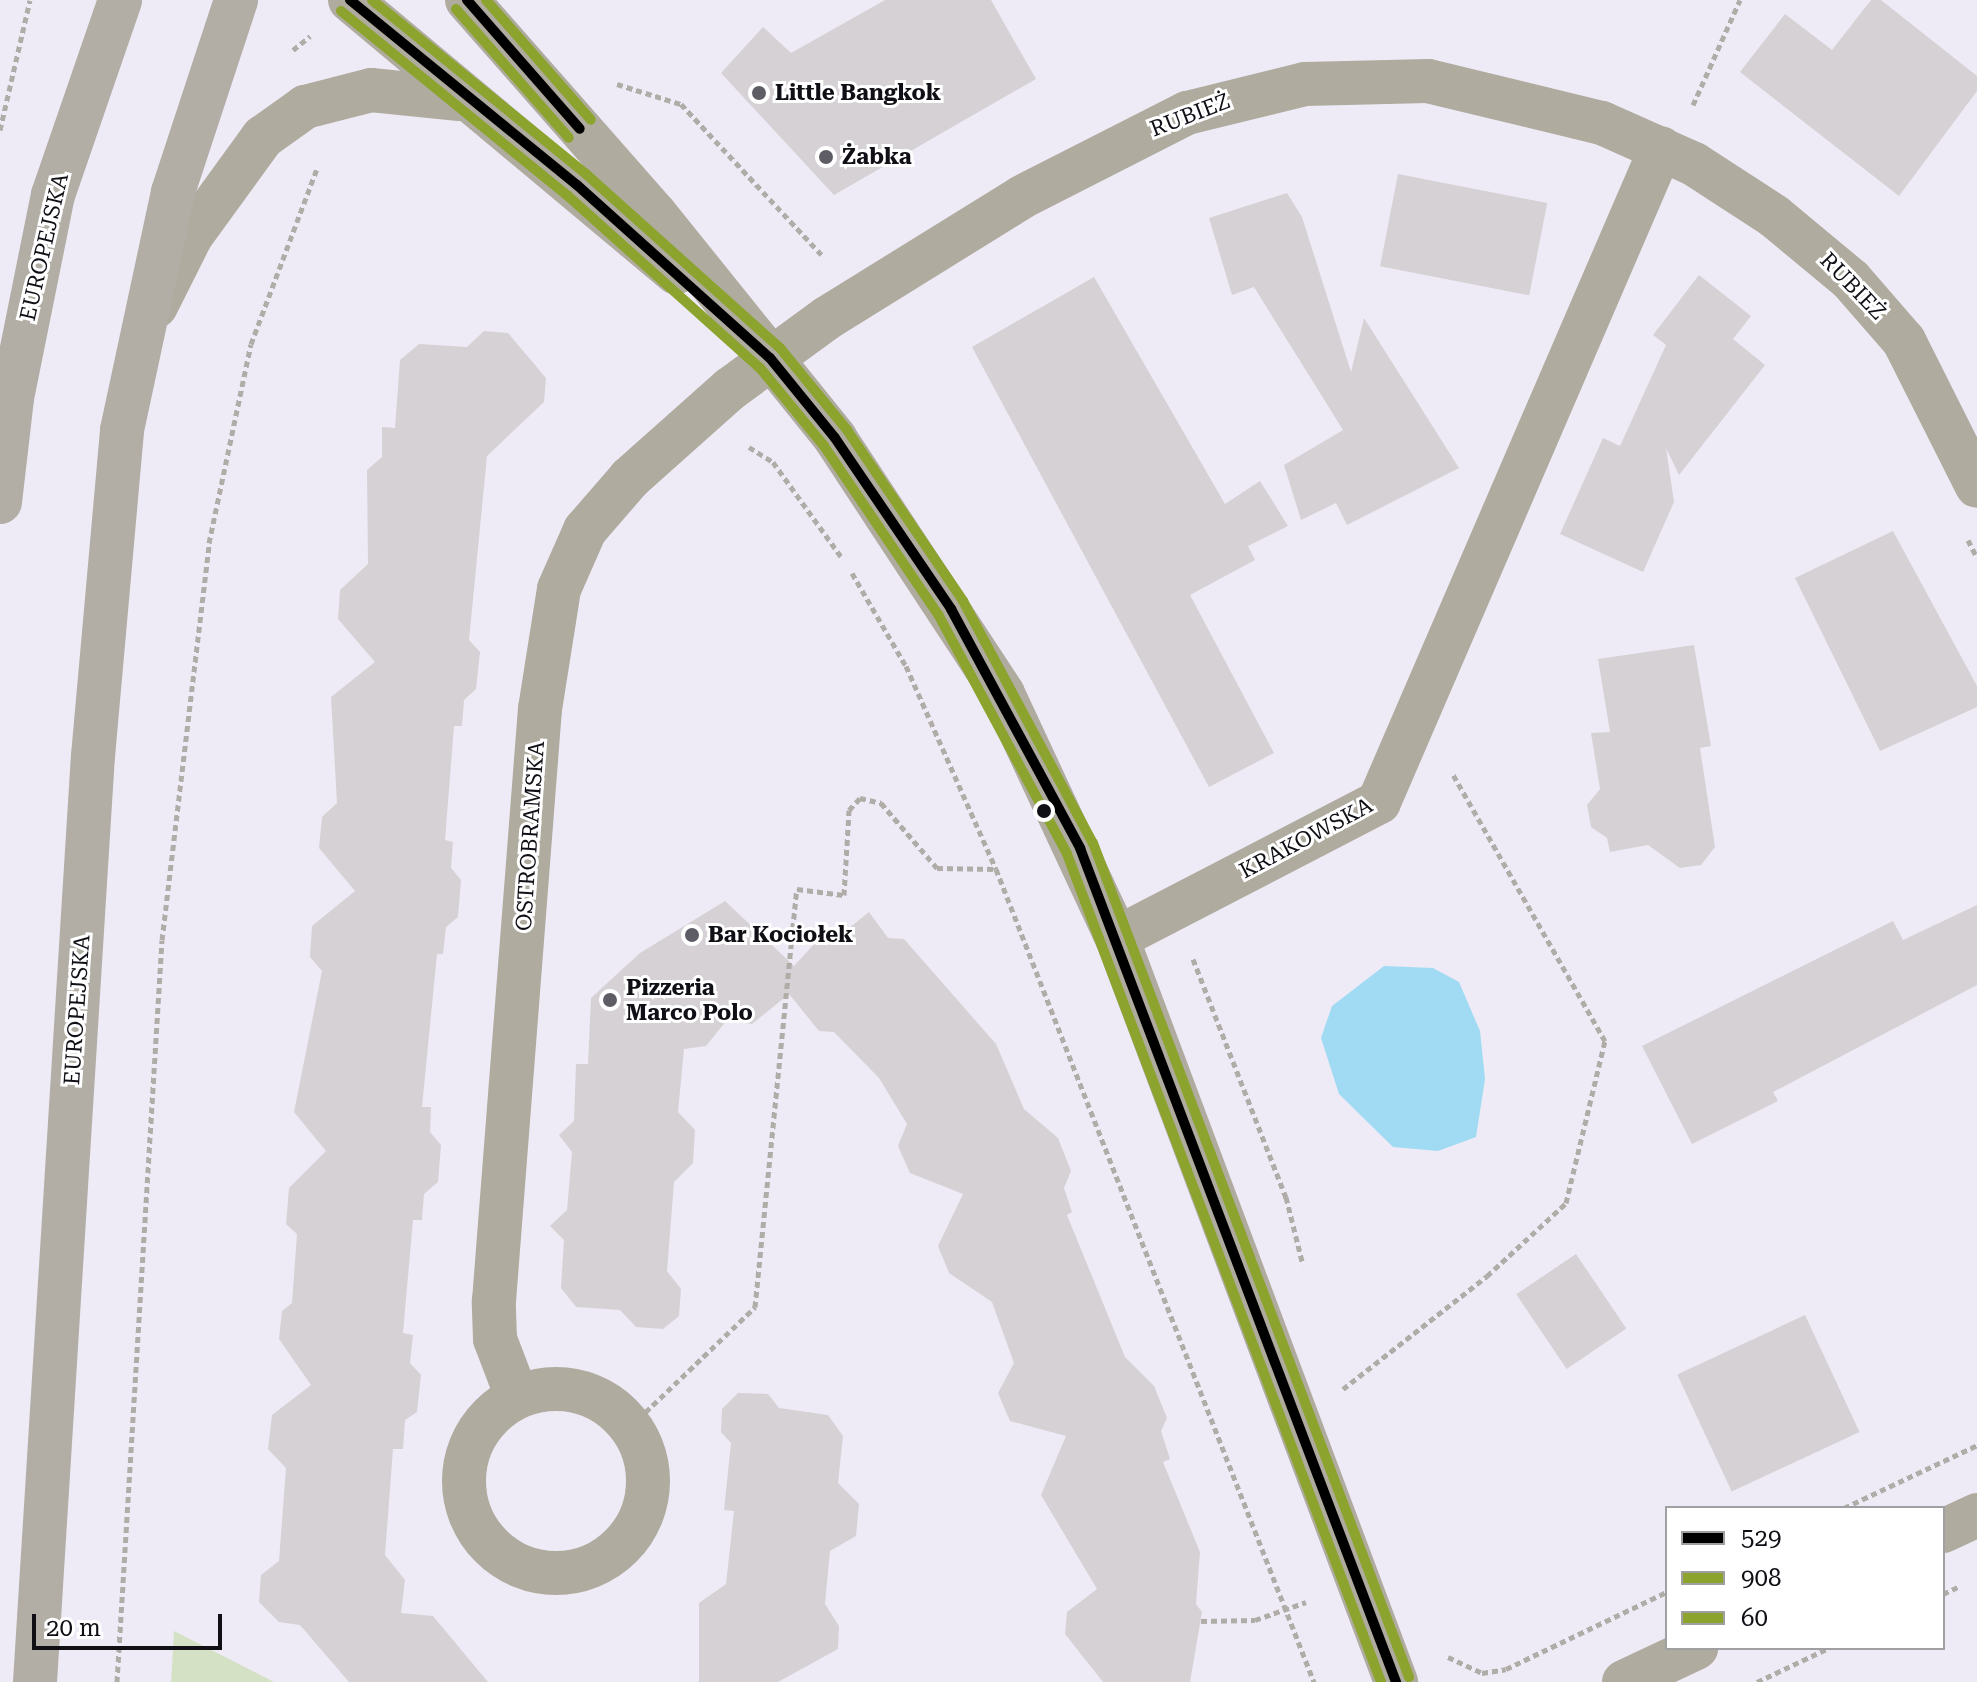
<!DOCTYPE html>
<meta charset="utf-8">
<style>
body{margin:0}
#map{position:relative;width:1977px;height:1682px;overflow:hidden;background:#eeebf7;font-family:"Roboto Serif",serif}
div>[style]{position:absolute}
.green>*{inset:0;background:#d4e1c4}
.water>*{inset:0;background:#a0dbf3}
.building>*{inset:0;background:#d6d1d4;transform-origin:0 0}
.path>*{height:5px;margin-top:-2.5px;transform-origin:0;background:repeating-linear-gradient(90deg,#b0aca7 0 6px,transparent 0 10px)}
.minor>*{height:44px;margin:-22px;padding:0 22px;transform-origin:22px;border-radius:22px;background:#b0ab9f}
.minor>.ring{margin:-22px;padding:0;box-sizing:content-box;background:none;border:44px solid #b0ab9f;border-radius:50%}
.major>*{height:44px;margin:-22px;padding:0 22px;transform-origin:22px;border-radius:22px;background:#b2aea5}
.bus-1>*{height:10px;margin:-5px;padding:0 5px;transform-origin:5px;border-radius:5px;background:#000}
.bus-2>*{height:10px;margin:-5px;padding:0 5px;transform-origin:5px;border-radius:5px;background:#8ca32d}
.bus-3>*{height:10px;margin:-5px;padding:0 5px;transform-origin:5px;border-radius:5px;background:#8ca32d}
.dots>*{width:22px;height:22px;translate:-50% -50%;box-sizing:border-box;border:4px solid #fff;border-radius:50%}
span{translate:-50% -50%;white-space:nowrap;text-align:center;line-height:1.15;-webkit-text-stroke:6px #fff;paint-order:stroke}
.poi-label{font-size:22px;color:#110f16;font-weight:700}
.left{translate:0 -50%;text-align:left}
.street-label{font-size:22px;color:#110f16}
.legend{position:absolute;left:1665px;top:1506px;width:280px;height:144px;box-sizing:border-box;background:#fff;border:2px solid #a09fa2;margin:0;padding:10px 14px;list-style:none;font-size:24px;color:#110f16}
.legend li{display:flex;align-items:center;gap:16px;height:40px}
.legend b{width:40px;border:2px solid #a09fa2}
.scale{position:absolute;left:32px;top:1614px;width:190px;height:36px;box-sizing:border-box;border:4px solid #110f16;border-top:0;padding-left:10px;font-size:24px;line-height:28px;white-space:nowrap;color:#110f16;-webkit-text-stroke:6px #fff;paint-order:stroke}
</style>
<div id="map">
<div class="green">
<i style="clip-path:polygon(174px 1631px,274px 1682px,171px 1682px)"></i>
</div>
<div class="water">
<i style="clip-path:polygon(1384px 966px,1433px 968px,1459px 982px,1480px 1031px,1485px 1079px,1476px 1137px,1438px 1151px,1393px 1147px,1339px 1094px,1321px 1038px,1332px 1006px)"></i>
</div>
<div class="building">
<i style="clip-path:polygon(885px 0,991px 0,1036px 79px,834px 195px,721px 73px,763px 27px,791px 53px)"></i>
<i style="clip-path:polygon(1871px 0,1881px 0,1977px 76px,1977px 91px,1899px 196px,1740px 72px,1785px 14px,1832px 50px)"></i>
<i style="left:1398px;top:174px;width:152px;height:94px;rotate:11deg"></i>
<i style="clip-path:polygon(1287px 193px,1302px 217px,1351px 372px,1364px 318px,1459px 468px,1347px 525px,1336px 503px,1301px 520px,1284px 465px,1343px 430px,1254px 287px,1232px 295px,1209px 218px)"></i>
<i style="clip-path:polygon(1699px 275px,1751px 316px,1733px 339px,1765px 365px,1679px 475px,1666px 448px,1674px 502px,1643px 572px,1560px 534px,1603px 438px,1620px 446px,1666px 345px,1653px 335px)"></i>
<i style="clip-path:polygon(1094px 277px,1225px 504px,1260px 481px,1288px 526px,1248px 546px,1255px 560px,1190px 595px,1274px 753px,1209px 787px,972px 347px)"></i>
<i style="clip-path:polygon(484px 331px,508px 333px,546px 378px,544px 402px,487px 456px,469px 640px,480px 652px,476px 689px,464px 700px,462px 726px,454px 726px,445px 840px,453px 842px,451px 868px,461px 880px,458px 917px,446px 927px,443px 954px,437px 954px,422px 1107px,431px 1107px,430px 1132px,441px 1145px,438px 1182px,424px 1194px,422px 1220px,413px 1220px,403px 1333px,413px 1335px,410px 1363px,421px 1375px,417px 1412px,405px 1420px,403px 1449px,393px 1449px,385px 1555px,405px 1580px,401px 1613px,433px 1616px,488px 1682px,349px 1682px,300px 1625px,279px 1622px,259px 1602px,261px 1575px,279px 1561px,286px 1468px,268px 1449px,272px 1415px,311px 1385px,279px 1339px,282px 1311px,292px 1303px,297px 1234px,286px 1224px,289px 1188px,326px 1151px,294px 1112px,322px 971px,310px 957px,312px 926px,355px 891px,319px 848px,322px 817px,337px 803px,331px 697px,375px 662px,338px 619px,340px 590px,368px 564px,367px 470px,382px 457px,382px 427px,395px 428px,400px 360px,419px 344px,467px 347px)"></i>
<i style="clip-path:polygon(1893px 531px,1977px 686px,1977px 707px,1880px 751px,1795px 578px)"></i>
<i style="clip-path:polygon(1694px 645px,1711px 746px,1700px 748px,1715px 847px,1701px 865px,1680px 868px,1648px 845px,1610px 852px,1607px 838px,1591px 827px,1587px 805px,1600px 789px,1591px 733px,1610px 732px,1598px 659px)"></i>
<i style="clip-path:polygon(725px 901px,794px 966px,826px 931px,843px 933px,869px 912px,888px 938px,904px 939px,996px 1044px,1024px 1109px,1058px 1138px,1071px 1171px,1064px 1188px,1072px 1212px,1067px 1215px,1125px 1357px,1154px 1386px,1167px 1418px,1161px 1431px,1170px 1459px,1163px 1462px,1200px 1552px,1196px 1604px,1202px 1612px,1190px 1682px,1103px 1682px,1065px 1634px,1067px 1612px,1097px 1589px,1041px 1495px,1066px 1436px,1010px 1421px,998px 1393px,1014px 1363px,992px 1302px,949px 1273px,938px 1246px,963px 1194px,910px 1173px,898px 1146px,907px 1124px,879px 1078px,834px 1032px,819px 1031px,789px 994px,752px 1024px,727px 1020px,706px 1046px,684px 1049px,678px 1112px,695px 1130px,693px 1163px,674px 1182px,667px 1271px,681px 1289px,679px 1316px,663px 1329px,636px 1327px,620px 1310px,576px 1307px,561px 1288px,564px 1240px,550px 1226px,567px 1210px,572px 1152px,559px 1135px,574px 1121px,576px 1064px,588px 1064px,591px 998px,640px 953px)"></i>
<i style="clip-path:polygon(1977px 905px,1977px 985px,1773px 1092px,1778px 1101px,1692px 1144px,1642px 1046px,1893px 921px,1903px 940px)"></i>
<i style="left:1576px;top:1254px;width:90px;height:72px;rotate:56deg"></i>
<i style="left:1805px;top:1315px;width:129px;height:141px;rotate:65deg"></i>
<i style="clip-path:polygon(738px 1393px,768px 1394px,779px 1408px,828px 1415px,843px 1436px,838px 1483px,859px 1504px,856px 1536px,830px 1551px,825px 1604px,839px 1626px,838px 1649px,778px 1682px,699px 1682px,699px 1603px,726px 1584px,734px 1511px,724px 1510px,731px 1443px,721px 1432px,722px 1409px)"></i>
</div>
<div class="path">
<i style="left:293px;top:50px;width:22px;rotate:-39deg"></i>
<i style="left:617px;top:84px;width:67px;rotate:17.4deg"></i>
<i style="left:681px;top:104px;width:207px;rotate:47deg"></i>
<i style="left:1693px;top:105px;width:115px;rotate:-65.9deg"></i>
<i style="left:0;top:130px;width:133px;rotate:-77deg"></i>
<i style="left:749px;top:447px;width:28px;rotate:32deg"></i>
<i style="left:773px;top:462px;width:118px;rotate:54.3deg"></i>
<i style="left:1968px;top:540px;width:20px;rotate:63deg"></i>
<i style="left:852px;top:573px;width:108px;rotate:59.9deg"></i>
<i style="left:906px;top:666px;width:222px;rotate:66.1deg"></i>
<i style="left:996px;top:869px;width:873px;rotate:68.64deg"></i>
<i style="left:1193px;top:959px;width:256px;rotate:68.7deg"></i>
<i style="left:1286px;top:1197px;width:70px;rotate:76deg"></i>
<i style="left:1343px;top:1389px;width:183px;rotate:-38.1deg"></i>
<i style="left:1487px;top:1276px;width:108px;rotate:-42.7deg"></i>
<i style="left:1566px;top:1203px;width:167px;rotate:-76.5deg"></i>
<i style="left:1605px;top:1041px;width:309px;rotate:-119.7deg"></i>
<i style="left:631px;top:1426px;width:172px;rotate:-43.8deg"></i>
<i style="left:755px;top:1307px;width:420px;rotate:-84.3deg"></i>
<i style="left:797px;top:889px;width:47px;rotate:7.3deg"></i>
<i style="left:844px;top:895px;width:85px;rotate:-86.6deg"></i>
<i style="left:849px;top:810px;width:16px;rotate:-47deg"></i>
<i style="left:860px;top:798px;width:22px;rotate:13deg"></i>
<i style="left:881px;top:803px;width:86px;rotate:49.3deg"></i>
<i style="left:937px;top:868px;width:59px;rotate:1deg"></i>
<i style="left:1844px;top:1508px;width:147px;rotate:-25.3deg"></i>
<i style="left:1943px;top:1594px;width:17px;rotate:-25deg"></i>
<i style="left:1201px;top:1621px;width:54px;rotate:-1.1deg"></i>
<i style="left:1255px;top:1620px;width:54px;rotate:-19.4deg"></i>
<i style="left:1448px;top:1657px;width:38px;rotate:25deg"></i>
<i style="left:1482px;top:1673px;width:24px;rotate:-9deg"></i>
<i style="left:1506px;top:1669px;width:178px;rotate:-25.6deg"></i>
<i style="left:117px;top:1682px;width:743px;rotate:-86.53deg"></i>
<i style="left:162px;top:940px;width:400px;rotate:-83.2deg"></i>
<i style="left:209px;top:543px;width:203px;rotate:-78.1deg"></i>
<i style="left:251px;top:344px;width:188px;rotate:-69.4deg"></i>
<i style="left:1757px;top:1682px;width:80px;rotate:-25.3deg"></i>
</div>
<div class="minor">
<i style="left:350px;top:0;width:425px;rotate:39.9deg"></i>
<i style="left:467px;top:0;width:286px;rotate:48.7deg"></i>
<i style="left:656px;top:215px;width:286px;rotate:51.2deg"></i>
<i style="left:835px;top:438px;width:306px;rotate:56.7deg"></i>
<i style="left:1003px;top:694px;width:269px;rotate:65deg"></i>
<i style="left:1117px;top:938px;width:795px;rotate:69.44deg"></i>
<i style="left:156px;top:306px;width:78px;rotate:-63.4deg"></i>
<i style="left:191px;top:236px;width:122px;rotate:-54deg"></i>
<i style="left:263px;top:137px;width:52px;rotate:-35.5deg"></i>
<i style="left:305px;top:107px;width:68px;rotate:-14.4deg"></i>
<i style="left:371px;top:90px;width:89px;rotate:5.8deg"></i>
<i style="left:1117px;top:938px;width:295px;rotate:-27.4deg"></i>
<i style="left:1379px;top:802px;width:712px;rotate:-66.67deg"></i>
<i class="ring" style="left:464px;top:1389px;width:140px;height:140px"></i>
<i style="left:517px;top:1397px;width:62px;rotate:-110.8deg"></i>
<i style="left:495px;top:1339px;width:38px;rotate:-92deg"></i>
<i style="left:494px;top:1301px;width:594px;rotate:-85.56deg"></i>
<i style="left:540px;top:709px;width:121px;rotate:-81deg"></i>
<i style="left:559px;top:589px;width:64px;rotate:-66.2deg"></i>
<i style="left:585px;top:530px;width:69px;rotate:-49.1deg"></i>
<i style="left:630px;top:478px;width:134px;rotate:-41.7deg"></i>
<i style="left:730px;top:389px;width:120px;rotate:-36.2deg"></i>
<i style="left:827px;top:318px;width:229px;rotate:-31.8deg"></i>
<i style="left:1022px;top:197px;width:185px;rotate:-27deg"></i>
<i style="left:1187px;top:113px;width:122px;rotate:-13.8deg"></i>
<i style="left:1305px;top:84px;width:123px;rotate:-1.4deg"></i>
<i style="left:1428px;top:81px;width:179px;rotate:13.6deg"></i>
<i style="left:1602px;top:123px;width:101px;rotate:24deg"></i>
<i style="left:1694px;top:164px;width:95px;rotate:33deg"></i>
<i style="left:1774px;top:216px;width:100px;rotate:39.7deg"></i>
<i style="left:1851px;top:280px;width:81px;rotate:49deg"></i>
<i style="left:1904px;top:341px;width:162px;rotate:63.3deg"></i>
<i style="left:1943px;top:1531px;width:38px;rotate:-25deg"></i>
<i style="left:1624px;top:1682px;width:80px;rotate:-25.3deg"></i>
</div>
<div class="major">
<i style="left:0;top:502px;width:105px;rotate:-83.4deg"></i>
<i style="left:12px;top:398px;width:207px;rotate:-78.6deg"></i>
<i style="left:53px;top:195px;width:206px;rotate:-71deg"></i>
<i style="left:35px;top:1682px;width:928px;rotate:-86.42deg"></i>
<i style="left:93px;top:756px;width:327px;rotate:-84.9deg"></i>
<i style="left:122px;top:430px;width:243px;rotate:-77.9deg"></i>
<i style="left:173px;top:192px;width:202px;rotate:-71.8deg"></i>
</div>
<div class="bus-1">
<i style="left:350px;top:0;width:293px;rotate:39.2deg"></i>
<i style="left:577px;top:185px;width:259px;rotate:41.9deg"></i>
<i style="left:770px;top:358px;width:103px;rotate:50.9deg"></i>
<i style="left:835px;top:438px;width:207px;rotate:55.8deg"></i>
<i style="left:951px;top:609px;width:272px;rotate:61.6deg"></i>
<i style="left:1080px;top:848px;width:892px;rotate:69.25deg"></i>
<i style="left:467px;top:0;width:171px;rotate:48.8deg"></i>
</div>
<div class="bus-2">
<i style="left:456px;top:9px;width:171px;rotate:48.8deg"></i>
<i style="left:341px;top:11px;width:293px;rotate:39.2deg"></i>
<i style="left:568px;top:196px;width:258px;rotate:41.9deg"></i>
<i style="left:760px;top:368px;width:101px;rotate:50.6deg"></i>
<i style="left:824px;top:446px;width:205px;rotate:55.9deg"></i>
<i style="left:939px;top:616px;width:270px;rotate:61.7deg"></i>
<i style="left:1067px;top:854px;width:886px;rotate:69.23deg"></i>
</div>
<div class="bus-3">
<i style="left:372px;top:0;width:276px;rotate:39.1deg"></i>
<i style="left:586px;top:174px;width:261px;rotate:41.9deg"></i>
<i style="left:780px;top:348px;width:106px;rotate:50.7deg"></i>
<i style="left:847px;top:430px;width:207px;rotate:55.8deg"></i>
<i style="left:963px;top:601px;width:275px;rotate:61.8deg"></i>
<i style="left:1093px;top:843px;width:892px;rotate:69.25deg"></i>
<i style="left:486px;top:0;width:159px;rotate:48.8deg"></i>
</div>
<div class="dots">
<i style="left:759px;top:93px;background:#5e5c65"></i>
<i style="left:826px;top:157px;background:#5e5c65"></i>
<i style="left:1044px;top:811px;background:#110f16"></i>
<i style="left:692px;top:935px;background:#5e5c65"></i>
<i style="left:610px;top:1000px;background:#5e5c65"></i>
</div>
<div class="poi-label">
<span class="left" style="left:775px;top:93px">Little Bangkok</span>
<span class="left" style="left:842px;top:157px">Żabka</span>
<span class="left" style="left:708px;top:935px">Bar Kociołek</span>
<span class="left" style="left:626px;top:1000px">Pizzeria<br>Marco Polo</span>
</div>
<div class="street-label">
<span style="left:1190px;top:115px;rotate:-21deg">RUBIEŻ</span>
<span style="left:44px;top:247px;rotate:-77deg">EUROPEJSKA</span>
<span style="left:1853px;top:286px;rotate:46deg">RUBIEŻ</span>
<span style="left:530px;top:836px;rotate:-86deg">OSTROBRAMSKA</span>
<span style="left:1306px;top:838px;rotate:-28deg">KRAKOWSKA</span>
<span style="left:77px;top:1010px;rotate:-86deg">EUROPEJSKA</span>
</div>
<ul class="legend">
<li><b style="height:10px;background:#000"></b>529</li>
<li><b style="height:10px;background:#8ca32d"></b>908</li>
<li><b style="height:10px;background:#8ca32d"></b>60</li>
</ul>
<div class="scale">20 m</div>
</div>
